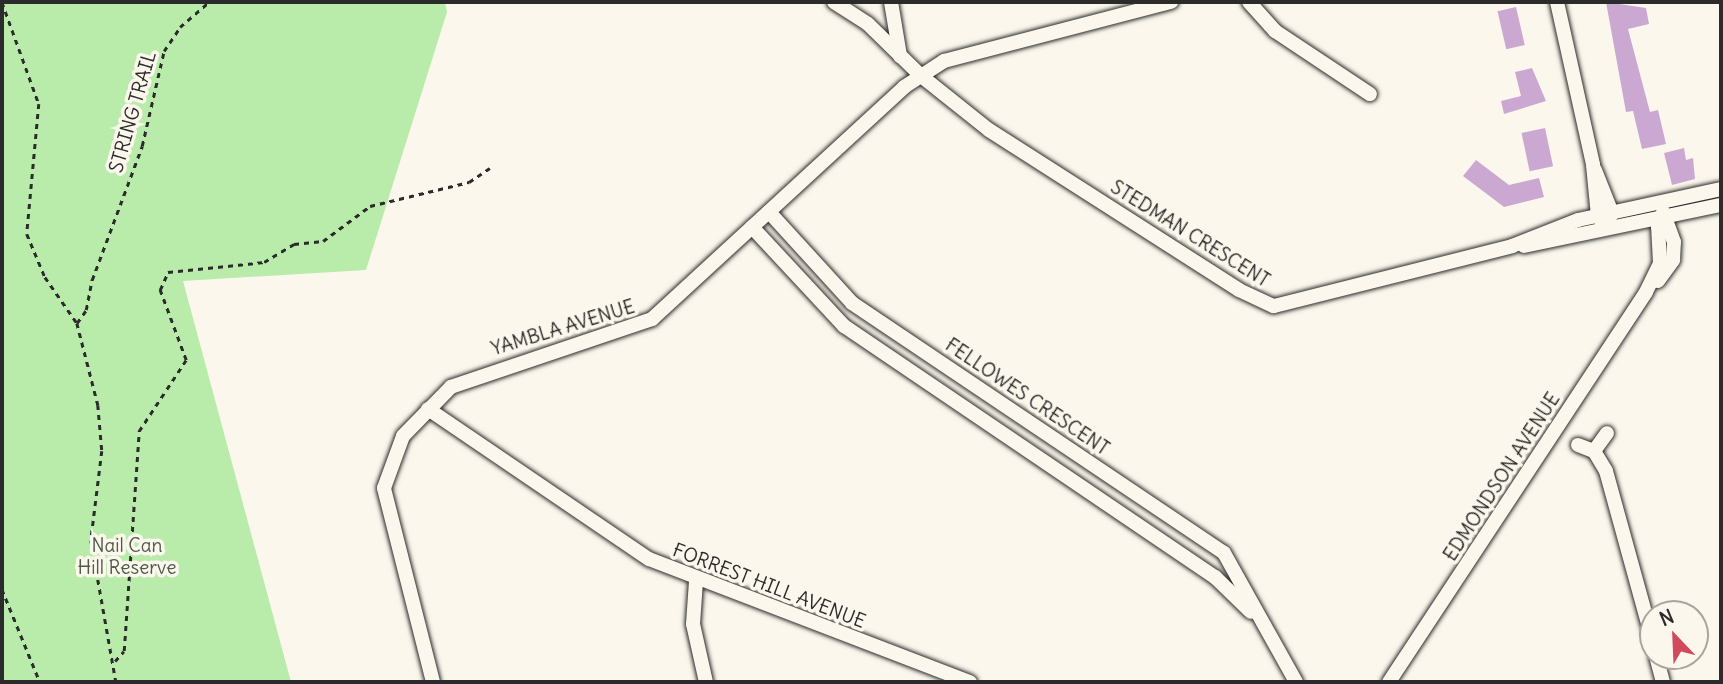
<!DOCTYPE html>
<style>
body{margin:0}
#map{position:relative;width:1723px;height:684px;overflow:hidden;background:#fbf7ec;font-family:Delius,sans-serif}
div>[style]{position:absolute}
.green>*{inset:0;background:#b9ebab}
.building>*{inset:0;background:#cba8d2;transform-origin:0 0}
.path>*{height:2.5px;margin-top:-1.25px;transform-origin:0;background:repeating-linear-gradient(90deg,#2b2b2b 0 5px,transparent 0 10px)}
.roads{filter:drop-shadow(0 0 2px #2b2b2b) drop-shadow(0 0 2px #2b2b2b)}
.minor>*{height:14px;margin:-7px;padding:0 7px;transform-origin:7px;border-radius:7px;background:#fbf7ec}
span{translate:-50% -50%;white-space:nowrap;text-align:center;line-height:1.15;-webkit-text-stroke:7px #fbf7ec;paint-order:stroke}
.street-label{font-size:19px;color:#2b2b2b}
.park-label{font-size:19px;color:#4e5b4b}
.frame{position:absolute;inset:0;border:4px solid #2b2b2b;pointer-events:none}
.north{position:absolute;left:1639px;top:600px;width:70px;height:70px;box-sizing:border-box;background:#fbf7ec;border:2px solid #a8a59f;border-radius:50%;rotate:337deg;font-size:19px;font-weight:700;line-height:28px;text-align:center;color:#2b2b2b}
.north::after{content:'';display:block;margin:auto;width:24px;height:32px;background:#d1495b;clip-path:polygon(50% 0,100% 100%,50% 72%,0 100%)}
</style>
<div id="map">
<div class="green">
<i style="clip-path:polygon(2px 2px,445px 2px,447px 12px,366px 270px,183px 281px,291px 682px,2px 682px)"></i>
</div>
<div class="building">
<i style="clip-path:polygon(1606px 2px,1646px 8px,1649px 24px,1628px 29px,1650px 112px,1658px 110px,1666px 144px,1642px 149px,1633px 111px,1626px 112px)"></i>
<i style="left:1516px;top:7px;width:39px;height:19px;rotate:77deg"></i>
<i style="clip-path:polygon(1532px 68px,1546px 101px,1504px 114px,1501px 101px,1521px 96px,1515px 72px)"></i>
<i style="left:1545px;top:128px;width:39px;height:24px;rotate:78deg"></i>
<i style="clip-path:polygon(1684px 148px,1686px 160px,1693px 158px,1695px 179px,1672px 185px,1664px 153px)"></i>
<i style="clip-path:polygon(1476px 160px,1509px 185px,1539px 178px,1544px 197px,1504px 207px,1463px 176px)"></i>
</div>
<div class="path">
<i style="left:2px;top:2px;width:109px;rotate:70.1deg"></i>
<i style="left:39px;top:104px;width:131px;rotate:95.3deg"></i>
<i style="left:27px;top:234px;width:47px;rotate:67.3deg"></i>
<i style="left:45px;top:277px;width:56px;rotate:55.2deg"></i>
<i style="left:77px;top:323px;width:85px;rotate:75.6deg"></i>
<i style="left:98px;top:405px;width:46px;rotate:85deg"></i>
<i style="left:102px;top:451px;width:90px;rotate:97deg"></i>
<i style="left:91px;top:540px;width:144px;rotate:80deg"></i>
<i style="left:77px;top:323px;width:16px;rotate:-55deg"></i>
<i style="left:86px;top:310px;width:31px;rotate:-79deg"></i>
<i style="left:92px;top:280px;width:143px;rotate:-69.5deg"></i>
<i style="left:142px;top:146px;width:98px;rotate:-77deg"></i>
<i style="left:164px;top:51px;width:29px;rotate:-56deg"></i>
<i style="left:180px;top:27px;width:38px;rotate:-41deg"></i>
<i style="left:2px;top:589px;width:100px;rotate:67.8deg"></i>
<i style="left:115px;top:661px;width:13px;rotate:-48deg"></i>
<i style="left:124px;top:651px;width:221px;rotate:-86.1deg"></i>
<i style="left:139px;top:431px;width:85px;rotate:-56.5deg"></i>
<i style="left:186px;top:360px;width:75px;rotate:-110.4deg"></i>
<i style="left:160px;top:290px;width:20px;rotate:-66deg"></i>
<i style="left:168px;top:272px;width:97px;rotate:-5.9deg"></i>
<i style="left:264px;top:262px;width:35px;rotate:-31deg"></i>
<i style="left:294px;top:244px;width:29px;rotate:-6deg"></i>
<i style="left:323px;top:241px;width:59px;rotate:-36.7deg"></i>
<i style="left:370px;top:206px;width:102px;rotate:-13.6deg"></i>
<i style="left:469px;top:182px;width:25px;rotate:-34deg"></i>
</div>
<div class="roads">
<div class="minor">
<i style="left:834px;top:2px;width:40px;rotate:32.9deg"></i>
<i style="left:868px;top:24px;width:73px;rotate:44.4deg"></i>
<i style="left:920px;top:75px;width:88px;rotate:38.6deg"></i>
<i style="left:989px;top:130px;width:297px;rotate:32.6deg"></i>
<i style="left:1239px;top:290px;width:38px;rotate:25deg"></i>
<i style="left:1274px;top:306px;width:245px;rotate:-14.1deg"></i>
<i style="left:1512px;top:246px;width:71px;rotate:-21.5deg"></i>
<i style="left:1578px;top:220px;width:146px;rotate:-12.2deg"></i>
<i style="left:891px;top:2px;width:55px;rotate:80.5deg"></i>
<i style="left:1249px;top:2px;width:39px;rotate:48deg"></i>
<i style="left:1275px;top:31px;width:114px;rotate:33.6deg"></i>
<i style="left:1557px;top:2px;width:167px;rotate:77.5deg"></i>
<i style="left:1593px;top:165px;width:51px;rotate:84.4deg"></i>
<i style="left:1598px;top:216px;width:12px;rotate:55deg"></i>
<i style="left:1595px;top:170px;width:46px;rotate:68.4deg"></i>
<i style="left:1612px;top:213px;width:9px;rotate:117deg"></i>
<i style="left:769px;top:212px;width:123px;rotate:47.6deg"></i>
<i style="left:852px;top:303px;width:448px;rotate:33.9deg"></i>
<i style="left:1224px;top:553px;width:148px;rotate:60.8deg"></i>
<i style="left:752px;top:227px;width:135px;rotate:47.1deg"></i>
<i style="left:844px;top:326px;width:448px;rotate:34.1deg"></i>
<i style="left:1215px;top:577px;width:50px;rotate:44.2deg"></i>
<i style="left:1524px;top:246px;width:201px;rotate:-11.8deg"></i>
<i style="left:1658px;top:281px;width:26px;rotate:-54deg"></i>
<i style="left:1673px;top:260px;width:18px;rotate:-87deg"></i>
<i style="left:1674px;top:242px;width:32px;rotate:-110deg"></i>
<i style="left:428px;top:409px;width:267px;rotate:34.2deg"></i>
<i style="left:649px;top:559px;width:344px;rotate:21deg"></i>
<i style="left:1578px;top:445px;width:17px;rotate:21deg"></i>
<i style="left:1594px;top:451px;width:23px;rotate:59deg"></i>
<i style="left:1606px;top:471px;width:177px;rotate:74.6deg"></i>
<i style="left:1594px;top:451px;width:22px;rotate:-54deg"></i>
<i style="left:696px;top:581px;width:43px;rotate:94deg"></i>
<i style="left:693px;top:624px;width:59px;rotate:77.4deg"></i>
<i style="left:1656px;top:656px;width:27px;rotate:75deg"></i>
<i style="left:433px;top:682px;width:200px;rotate:-104.2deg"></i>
<i style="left:384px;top:488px;width:55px;rotate:-69.9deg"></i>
<i style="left:403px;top:436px;width:69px;rotate:-45.6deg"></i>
<i style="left:451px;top:387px;width:212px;rotate:-18.7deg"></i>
<i style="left:652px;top:319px;width:343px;rotate:-42.6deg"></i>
<i style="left:904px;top:87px;width:48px;rotate:-33deg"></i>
<i style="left:944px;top:61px;width:235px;rotate:-14.6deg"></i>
<i style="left:1389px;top:682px;width:467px;rotate:-56.6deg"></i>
<i style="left:1646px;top:292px;width:32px;rotate:-64deg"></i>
<i style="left:1660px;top:263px;width:36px;rotate:-93deg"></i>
<i style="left:1658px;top:227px;width:11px;rotate:-56deg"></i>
</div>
</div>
<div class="street-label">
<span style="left:133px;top:112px;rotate:-74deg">STRING TRAIL</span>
<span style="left:1190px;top:234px;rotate:32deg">STEDMAN CRESCENT</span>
<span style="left:563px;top:328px;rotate:-17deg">YAMBLA AVENUE</span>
<span style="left:1027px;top:397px;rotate:34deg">FELLOWES CRESCENT</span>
<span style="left:1502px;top:477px;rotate:-57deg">EDMONDSON AVENUE</span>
<span style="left:769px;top:586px;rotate:21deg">FORREST HILL AVENUE</span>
</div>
<div class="park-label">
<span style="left:127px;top:557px">Nail Can<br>Hill Reserve</span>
</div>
<div class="frame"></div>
<div class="north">N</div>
</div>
